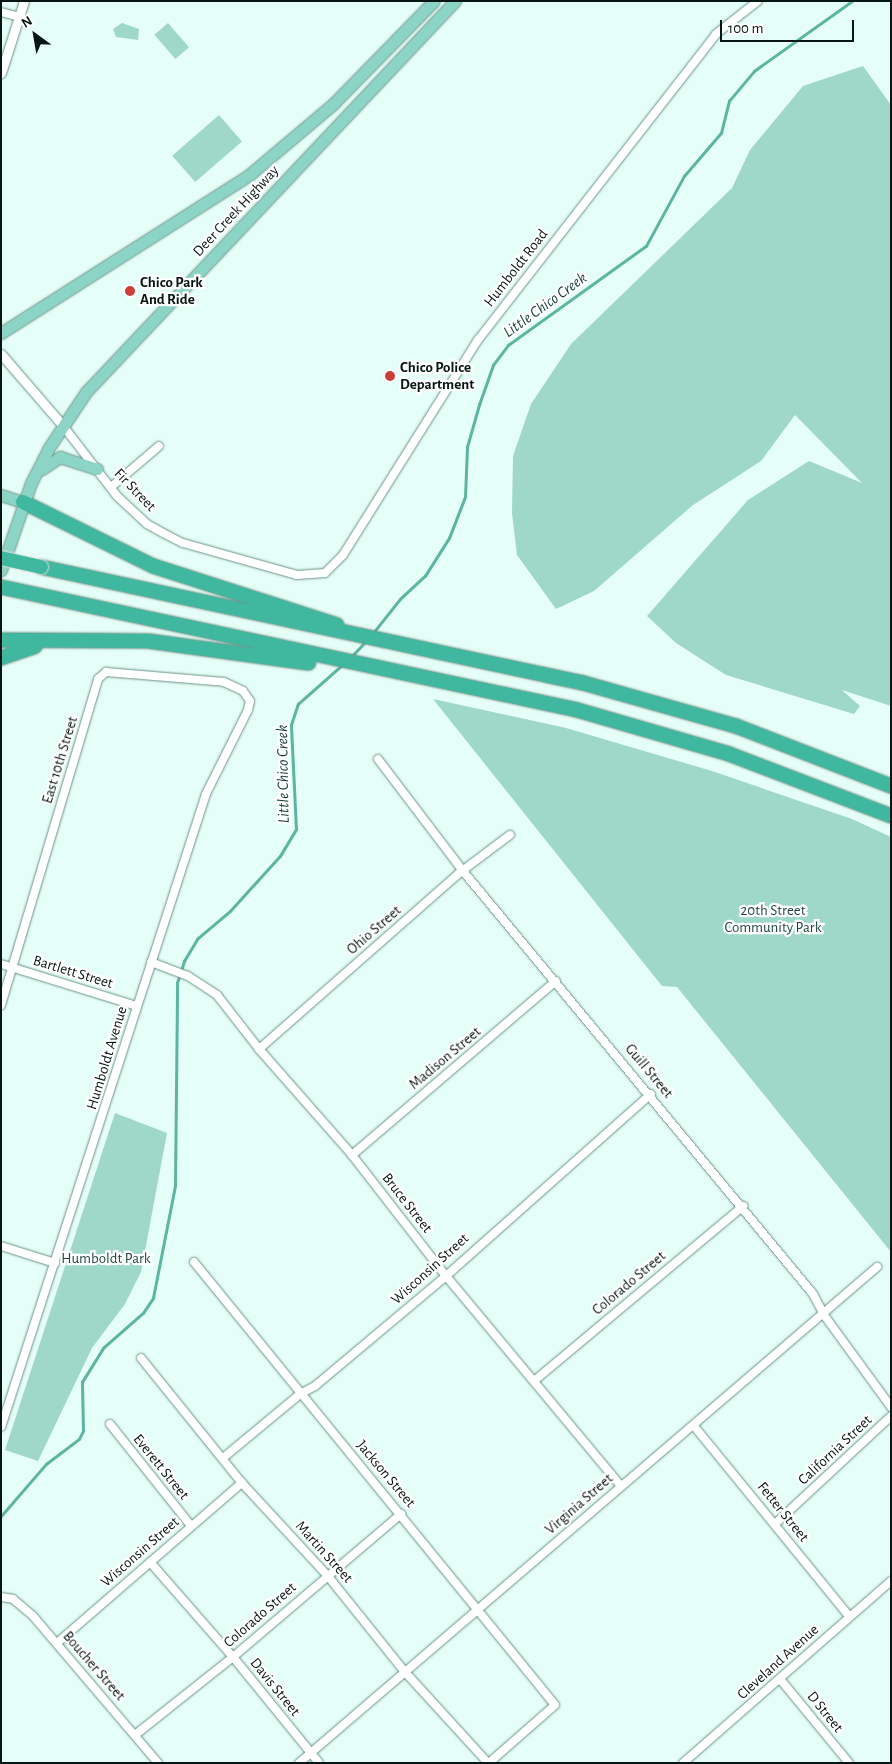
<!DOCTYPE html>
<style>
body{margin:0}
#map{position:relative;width:892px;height:1764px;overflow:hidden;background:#e5fef7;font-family:"Alegreya Sans",sans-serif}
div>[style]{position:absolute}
.green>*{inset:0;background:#9fd8c8;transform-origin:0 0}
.stream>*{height:2.5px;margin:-1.25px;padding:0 1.25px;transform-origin:1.25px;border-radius:1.25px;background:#5cb5a1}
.roads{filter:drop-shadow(0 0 1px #6a9287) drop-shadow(0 0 1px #6a9287)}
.minor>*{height:8px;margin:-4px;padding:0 4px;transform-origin:4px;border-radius:4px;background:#fff}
.tertiary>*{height:9px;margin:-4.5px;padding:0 4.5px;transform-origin:4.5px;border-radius:4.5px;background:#fff}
.primary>*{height:11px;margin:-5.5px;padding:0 5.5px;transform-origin:5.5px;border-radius:5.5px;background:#8cd4c5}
.motorway>*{height:14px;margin:-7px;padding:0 7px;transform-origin:7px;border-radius:7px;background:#3fb89f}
.bridges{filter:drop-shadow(0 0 1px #dcdede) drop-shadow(0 0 1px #dcdede)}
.motorway-bridge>*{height:14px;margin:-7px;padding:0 7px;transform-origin:7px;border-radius:7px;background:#3fb89f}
.dots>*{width:14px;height:14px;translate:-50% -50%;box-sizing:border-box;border:2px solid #fff;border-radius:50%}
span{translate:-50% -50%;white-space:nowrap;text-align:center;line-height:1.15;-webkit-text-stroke:4.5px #fff;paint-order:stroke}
.street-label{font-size:15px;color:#061612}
.poi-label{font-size:15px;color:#061612;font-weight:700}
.left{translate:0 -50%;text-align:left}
.park-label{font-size:15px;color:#20483f}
.water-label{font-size:16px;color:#123c33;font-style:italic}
.frame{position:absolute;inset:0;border:2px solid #061612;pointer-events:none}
.north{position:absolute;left:10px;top:10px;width:50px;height:50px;-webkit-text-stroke:4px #fff;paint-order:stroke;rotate:328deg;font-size:14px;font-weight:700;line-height:20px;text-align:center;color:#061612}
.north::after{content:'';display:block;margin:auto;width:18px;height:22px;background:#061612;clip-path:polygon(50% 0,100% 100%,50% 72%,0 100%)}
.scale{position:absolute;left:720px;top:20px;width:134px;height:22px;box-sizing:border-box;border:2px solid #061612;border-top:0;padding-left:6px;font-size:15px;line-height:18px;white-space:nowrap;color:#061612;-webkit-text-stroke:4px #fff;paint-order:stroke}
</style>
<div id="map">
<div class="green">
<i style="clip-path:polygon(122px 23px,139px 29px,138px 40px,116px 37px,113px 29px)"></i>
<i style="left:168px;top:23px;width:32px;height:18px;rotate:49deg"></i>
<i style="clip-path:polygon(863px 66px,891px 105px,891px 706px,842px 690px,860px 706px,854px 714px,726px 675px,676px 643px,647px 616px,748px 500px,809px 461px,862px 483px,795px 415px,761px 461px,693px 505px,594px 591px,556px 609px,517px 555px,512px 513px,513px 456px,531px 404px,571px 344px,732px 188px,750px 150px,803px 86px)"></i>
<i style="left:219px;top:115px;width:35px;height:62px;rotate:49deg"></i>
<i style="clip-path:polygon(433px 699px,566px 728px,712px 771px,852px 819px,891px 837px,891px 1252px,677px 987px,662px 986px)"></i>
<i style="clip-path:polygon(115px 1113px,167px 1133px,141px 1272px,125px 1304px,92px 1348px,38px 1461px,5px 1450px)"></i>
</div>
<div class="stream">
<i style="left:373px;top:633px;width:43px;rotate:-51.5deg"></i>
<i style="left:400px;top:599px;width:34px;rotate:-43deg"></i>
<i style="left:425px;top:576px;width:45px;rotate:-57.7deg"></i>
<i style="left:449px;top:538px;width:44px;rotate:-68.7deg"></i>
<i style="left:465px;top:497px;width:50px;rotate:-87.7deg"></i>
<i style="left:467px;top:447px;width:44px;rotate:-74.1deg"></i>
<i style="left:479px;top:405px;width:42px;rotate:-70.7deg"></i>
<i style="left:493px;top:365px;width:25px;rotate:-53deg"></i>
<i style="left:508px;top:345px;width:170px;rotate:-35.7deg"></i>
<i style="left:646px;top:246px;width:80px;rotate:-61.5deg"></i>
<i style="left:684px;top:176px;width:57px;rotate:-49.3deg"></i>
<i style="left:721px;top:133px;width:33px;rotate:-76deg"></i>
<i style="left:729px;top:101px;width:39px;rotate:-50deg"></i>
<i style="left:754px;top:71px;width:120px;rotate:-35.5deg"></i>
<i style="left:351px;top:657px;width:22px;rotate:-47deg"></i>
<i style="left:1px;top:1516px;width:69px;rotate:-49.1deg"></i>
<i style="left:46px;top:1464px;width:41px;rotate:-37.1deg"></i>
<i style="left:79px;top:1439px;width:9px;rotate:-63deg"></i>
<i style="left:83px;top:1431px;width:49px;rotate:-91.2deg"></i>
<i style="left:82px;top:1382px;width:40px;rotate:-58deg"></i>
<i style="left:103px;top:1348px;width:53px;rotate:-41.2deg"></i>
<i style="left:143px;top:1313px;width:18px;rotate:-56deg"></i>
<i style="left:153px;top:1298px;width:114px;rotate:-78.9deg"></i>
<i style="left:175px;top:1186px;width:203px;rotate:-89.4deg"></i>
<i style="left:177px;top:983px;width:23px;rotate:-72deg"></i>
<i style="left:184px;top:961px;width:26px;rotate:-59deg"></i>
<i style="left:197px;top:939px;width:43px;rotate:-40.3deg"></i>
<i style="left:230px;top:911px;width:74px;rotate:-47.7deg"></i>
<i style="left:280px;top:856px;width:31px;rotate:-59deg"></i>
<i style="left:296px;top:829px;width:104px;rotate:-92.8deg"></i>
<i style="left:291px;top:725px;width:22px;rotate:-72deg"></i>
<i style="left:298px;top:704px;width:60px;rotate:-41.6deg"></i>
</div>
<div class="roads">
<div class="minor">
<i style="left:1px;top:12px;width:20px;rotate:15deg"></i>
<i style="left:64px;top:427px;width:87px;rotate:52.5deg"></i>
<i style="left:117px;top:496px;width:41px;rotate:43deg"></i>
<i style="left:147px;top:524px;width:18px;rotate:29deg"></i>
<i style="left:163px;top:533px;width:22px;rotate:27deg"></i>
<i style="left:183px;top:543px;width:118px;rotate:15.7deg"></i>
<i style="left:297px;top:575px;width:28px;rotate:-4deg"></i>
<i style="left:325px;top:573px;width:25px;rotate:-45deg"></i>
<i style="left:343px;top:555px;width:254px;rotate:-57.9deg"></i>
<i style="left:478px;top:340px;width:388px;rotate:-52.1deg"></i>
<i style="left:716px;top:34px;width:53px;rotate:-38.2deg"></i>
<i style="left:111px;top:487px;width:63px;rotate:-40.5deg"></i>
<i style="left:378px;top:759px;width:141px;rotate:52.8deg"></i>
<i style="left:463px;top:871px;width:549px;rotate:50.39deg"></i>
<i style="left:813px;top:1294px;width:24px;rotate:62deg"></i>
<i style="left:824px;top:1315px;width:114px;rotate:53.9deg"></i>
<i style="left:151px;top:962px;width:40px;rotate:21deg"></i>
<i style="left:188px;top:976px;width:35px;rotate:33deg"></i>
<i style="left:217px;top:995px;width:68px;rotate:52.1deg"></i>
<i style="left:259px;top:1049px;width:141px;rotate:48.7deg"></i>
<i style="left:352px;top:1155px;width:153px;rotate:52.2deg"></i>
<i style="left:446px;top:1276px;width:273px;rotate:50.2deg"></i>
<i style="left:1px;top:964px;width:142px;rotate:17.2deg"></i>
<i style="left:1px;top:1005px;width:340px;rotate:-73.4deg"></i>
<i style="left:98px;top:679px;width:11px;rotate:-41deg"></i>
<i style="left:106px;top:672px;width:118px;rotate:4.8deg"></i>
<i style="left:224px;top:682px;width:21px;rotate:25deg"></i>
<i style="left:243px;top:691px;width:12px;rotate:55deg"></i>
<i style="left:250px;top:701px;width:9px;rotate:103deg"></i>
<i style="left:248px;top:710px;width:94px;rotate:116.6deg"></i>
<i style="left:206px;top:794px;width:665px;rotate:107.94deg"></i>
<i style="left:259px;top:1049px;width:265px;rotate:-41.3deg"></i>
<i style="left:458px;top:874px;width:65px;rotate:-36.9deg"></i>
<i style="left:352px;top:1155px;width:268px;rotate:-40.5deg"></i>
<i style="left:1px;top:1246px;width:57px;rotate:17.5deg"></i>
<i style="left:194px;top:1262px;width:571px;rotate:50.82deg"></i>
<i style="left:555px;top:1705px;width:88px;rotate:138.7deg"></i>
<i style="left:141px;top:1358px;width:161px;rotate:51.1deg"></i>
<i style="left:242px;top:1483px;width:125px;rotate:47.3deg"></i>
<i style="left:327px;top:1575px;width:124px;rotate:51.2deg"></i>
<i style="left:405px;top:1672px;width:123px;rotate:47.6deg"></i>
<i style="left:534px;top:1381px;width:273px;rotate:-39.9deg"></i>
<i style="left:110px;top:1424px;width:130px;rotate:51.5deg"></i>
<i style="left:694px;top:1426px;width:245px;rotate:50.8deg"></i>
<i style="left:223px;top:1458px;width:100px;rotate:-39.7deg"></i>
<i style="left:300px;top:1394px;width:17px;rotate:-28deg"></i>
<i style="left:315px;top:1386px;width:171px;rotate:-40deg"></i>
<i style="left:446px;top:1276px;width:274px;rotate:-41.6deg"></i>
<i style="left:776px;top:1523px;width:157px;rotate:-42.9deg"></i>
<i style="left:150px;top:1562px;width:126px;rotate:48.9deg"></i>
<i style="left:233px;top:1657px;width:136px;rotate:50.9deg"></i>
<i style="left:1px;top:1597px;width:12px;rotate:9deg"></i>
<i style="left:13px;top:1599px;width:26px;rotate:40deg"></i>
<i style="left:33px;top:1616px;width:193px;rotate:49.6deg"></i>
<i style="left:57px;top:1643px;width:245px;rotate:-40.9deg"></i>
<i style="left:780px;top:1679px;width:109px;rotate:50.6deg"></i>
<i style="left:135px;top:1735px;width:125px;rotate:-38.5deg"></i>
<i style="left:233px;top:1657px;width:221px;rotate:-40.4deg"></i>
<i style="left:299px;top:1763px;width:762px;rotate:-40.63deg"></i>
<i style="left:683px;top:1763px;width:276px;rotate:-41.2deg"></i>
</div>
<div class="tertiary">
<i style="left:1px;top:73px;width:76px;rotate:-72.3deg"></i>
<i style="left:1px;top:354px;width:96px;rotate:49.2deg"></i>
</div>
<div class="primary">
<i style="left:1px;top:333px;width:294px;rotate:-32.5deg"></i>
<i style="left:249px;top:175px;width:110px;rotate:-40.2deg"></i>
<i style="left:333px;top:104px;width:144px;rotate:-45.6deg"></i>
<i style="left:42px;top:469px;width:22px;rotate:-34deg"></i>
<i style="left:60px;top:457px;width:39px;rotate:18deg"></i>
<i style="left:1px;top:495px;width:23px;rotate:18deg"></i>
<i style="left:1px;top:570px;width:92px;rotate:-71deg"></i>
<i style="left:31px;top:483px;width:38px;rotate:-63deg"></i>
<i style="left:48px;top:449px;width:69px;rotate:-56.3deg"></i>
<i style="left:86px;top:392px;width:538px;rotate:-46.66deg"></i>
</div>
<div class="motorway">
<i style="left:23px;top:502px;width:145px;rotate:26.2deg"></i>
<i style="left:153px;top:566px;width:193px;rotate:17.8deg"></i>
<i style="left:41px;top:567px;width:554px;rotate:12.08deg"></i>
<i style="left:583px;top:683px;width:159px;rotate:15.7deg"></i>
<i style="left:736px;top:726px;width:166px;rotate:21.2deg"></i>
<i style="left:1px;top:587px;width:589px;rotate:12.05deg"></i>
<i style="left:577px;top:710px;width:158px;rotate:16.1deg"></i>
<i style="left:729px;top:754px;width:173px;rotate:20.9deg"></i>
<i style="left:1px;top:640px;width:147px;rotate:0.4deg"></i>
<i style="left:148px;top:641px;width:162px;rotate:7.8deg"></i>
<i style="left:1px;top:658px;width:36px;rotate:-19deg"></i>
</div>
</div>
<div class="bridges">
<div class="motorway-bridge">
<i style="left:1px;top:558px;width:41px;rotate:12.7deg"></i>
</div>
</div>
<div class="dots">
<i style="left:130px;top:291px;background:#cd3e3a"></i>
<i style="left:390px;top:376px;background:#cd3e3a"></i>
</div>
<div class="street-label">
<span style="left:236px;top:211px;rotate:-47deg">Deer Creek Highway</span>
<span style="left:516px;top:268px;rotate:-52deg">Humboldt Road</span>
<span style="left:135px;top:490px;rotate:46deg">Fir Street</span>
<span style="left:60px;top:760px;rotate:-73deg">East 10th Street</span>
<span style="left:374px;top:930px;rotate:-41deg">Ohio Street</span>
<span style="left:73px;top:972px;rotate:17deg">Bartlett Street</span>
<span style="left:107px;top:1058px;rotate:-73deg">Humboldt Avenue</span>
<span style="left:445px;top:1058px;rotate:-40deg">Madison Street</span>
<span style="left:649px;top:1071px;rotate:50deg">Guill Street</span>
<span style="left:407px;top:1203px;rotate:52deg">Bruce Street</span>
<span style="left:430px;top:1269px;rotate:-42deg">Wisconsin Street</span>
<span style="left:629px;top:1283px;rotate:-40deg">Colorado Street</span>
<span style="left:835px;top:1450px;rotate:-43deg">California Street</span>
<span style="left:161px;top:1467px;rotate:51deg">Everett Street</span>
<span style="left:386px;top:1474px;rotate:50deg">Jackson Street</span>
<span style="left:579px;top:1504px;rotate:-41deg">Virginia Street</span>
<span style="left:783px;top:1512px;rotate:51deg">Fetter Street</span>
<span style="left:140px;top:1552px;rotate:-41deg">Wisconsin Street</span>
<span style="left:324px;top:1552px;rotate:48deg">Martin Street</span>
<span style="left:260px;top:1615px;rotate:-41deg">Colorado Street</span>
<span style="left:778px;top:1662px;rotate:-42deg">Cleveland Avenue</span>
<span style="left:94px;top:1666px;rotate:49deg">Boucher Street</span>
<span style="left:275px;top:1687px;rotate:51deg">Davis Street</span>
<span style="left:825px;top:1712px;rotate:51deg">D Street</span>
</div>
<div class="poi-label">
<span class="left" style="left:140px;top:291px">Chico Park<br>And Ride</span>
<span class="left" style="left:400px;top:376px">Chico Police<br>Department</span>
</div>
<div class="park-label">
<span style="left:773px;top:919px">20th Street<br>Community Park</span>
<span style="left:106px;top:1259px">Humboldt Park</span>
</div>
<div class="water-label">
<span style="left:545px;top:305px;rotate:-36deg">Little Chico Creek</span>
<span style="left:283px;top:774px;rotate:-91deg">Little Chico Creek</span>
</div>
<div class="frame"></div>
<div class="north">N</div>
<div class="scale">100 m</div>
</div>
